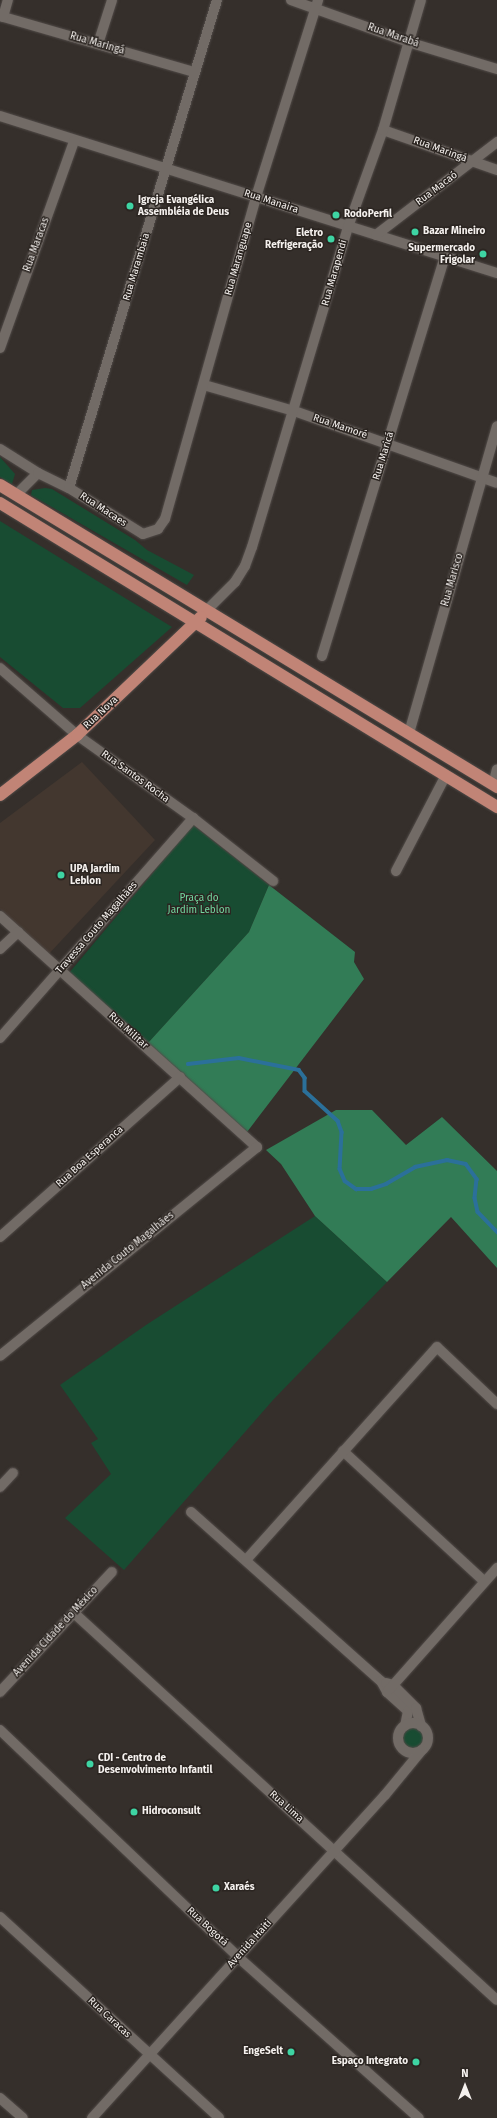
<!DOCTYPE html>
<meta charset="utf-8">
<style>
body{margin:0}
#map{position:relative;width:497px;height:2118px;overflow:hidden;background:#352f2b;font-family:"Fira Sans",sans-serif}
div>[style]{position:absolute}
.built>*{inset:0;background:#43372f}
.green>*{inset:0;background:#184c32}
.round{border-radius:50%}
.forest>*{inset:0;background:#327c56}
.stream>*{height:3.5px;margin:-1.75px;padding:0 1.75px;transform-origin:1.75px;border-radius:1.75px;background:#2b709a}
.roads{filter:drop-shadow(0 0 1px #514b48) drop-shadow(0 0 1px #514b48)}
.street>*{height:10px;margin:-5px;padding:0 5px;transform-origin:5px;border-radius:5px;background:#726b66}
.street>.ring{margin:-5px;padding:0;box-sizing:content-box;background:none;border:10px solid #726b66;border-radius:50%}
.primary>*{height:12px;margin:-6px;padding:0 6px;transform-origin:6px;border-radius:6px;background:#c18476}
.dots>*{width:11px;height:11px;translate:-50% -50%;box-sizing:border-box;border:2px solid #2b2521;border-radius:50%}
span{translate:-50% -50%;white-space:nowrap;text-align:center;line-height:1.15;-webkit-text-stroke:3px #2b2521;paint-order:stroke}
.street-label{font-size:10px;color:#f5f1ee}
.poi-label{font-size:10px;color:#f5f1ee;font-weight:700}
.left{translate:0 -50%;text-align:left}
.right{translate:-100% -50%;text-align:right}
.park-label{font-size:10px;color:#72d8a0}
.north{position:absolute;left:445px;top:2066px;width:40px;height:40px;-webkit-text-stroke:3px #2b2521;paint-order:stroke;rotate:0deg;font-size:11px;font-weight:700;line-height:16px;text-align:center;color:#f5f1ee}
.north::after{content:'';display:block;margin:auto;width:14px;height:18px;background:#f5f1ee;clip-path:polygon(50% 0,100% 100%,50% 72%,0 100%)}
</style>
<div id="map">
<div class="built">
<i style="clip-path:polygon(82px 762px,155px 840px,46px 957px,0 909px,0 823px)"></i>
</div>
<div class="green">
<i style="clip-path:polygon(0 457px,15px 474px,12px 484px,0 477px)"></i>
<i style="clip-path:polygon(45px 488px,52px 489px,135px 540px,147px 550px,194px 575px,187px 585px,31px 495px,32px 490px)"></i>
<i style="clip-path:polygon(0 521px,172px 627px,80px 708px,63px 708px,0 657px)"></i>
<i style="clip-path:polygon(193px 825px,269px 885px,249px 932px,148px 1043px,69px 973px)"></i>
<i style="clip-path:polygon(315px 1216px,387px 1282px,273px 1400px,124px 1570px,65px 1518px,111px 1474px,91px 1443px,98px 1439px,60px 1385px,146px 1325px)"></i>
<i class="round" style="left:400px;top:1726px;width:24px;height:24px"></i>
</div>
<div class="forest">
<i style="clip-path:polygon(269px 885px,355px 952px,354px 962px,364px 979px,247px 1132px,148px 1043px,249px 932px)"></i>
<i style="clip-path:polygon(336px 1110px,372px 1110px,406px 1145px,442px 1117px,497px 1171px,497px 1268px,451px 1217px,387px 1282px,315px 1216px,281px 1164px,266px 1150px)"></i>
</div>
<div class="stream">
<i style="left:188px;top:1064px;width:51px;rotate:-6.7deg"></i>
<i style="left:239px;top:1058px;width:61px;rotate:11.3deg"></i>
<i style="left:299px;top:1070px;width:10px;rotate:53deg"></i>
<i style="left:305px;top:1078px;width:13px;rotate:90deg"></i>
<i style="left:305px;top:1091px;width:45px;rotate:42.3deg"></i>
<i style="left:338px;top:1121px;width:12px;rotate:70deg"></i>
<i style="left:342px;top:1132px;width:37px;rotate:93deg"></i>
<i style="left:340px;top:1169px;width:13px;rotate:67deg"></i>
<i style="left:345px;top:1181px;width:14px;rotate:36deg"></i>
<i style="left:356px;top:1189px;width:15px"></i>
<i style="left:371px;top:1189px;width:16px;rotate:-18deg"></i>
<i style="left:386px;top:1184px;width:34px;rotate:-30deg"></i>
<i style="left:415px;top:1167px;width:33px;rotate:-12deg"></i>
<i style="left:447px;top:1160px;width:19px;rotate:12deg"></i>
<i style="left:466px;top:1164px;width:19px;rotate:54deg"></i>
<i style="left:477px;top:1179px;width:19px;rotate:96deg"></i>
<i style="left:475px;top:1198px;width:14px;rotate:78deg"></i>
<i style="left:478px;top:1212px;width:28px;rotate:46deg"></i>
</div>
<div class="roads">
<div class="street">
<i style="left:291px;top:0;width:124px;rotate:19.7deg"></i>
<i style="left:408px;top:42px;width:93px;rotate:16.9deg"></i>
<i style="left:0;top:16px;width:202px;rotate:16.1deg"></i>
<i style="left:3px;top:17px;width:18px;rotate:-74deg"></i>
<i style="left:98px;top:44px;width:46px;rotate:-72.3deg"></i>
<i style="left:0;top:116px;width:521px;rotate:17.53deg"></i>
<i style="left:383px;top:130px;width:121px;rotate:19.3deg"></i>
<i style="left:376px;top:235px;width:153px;rotate:-37.5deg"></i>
<i style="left:0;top:348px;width:220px;rotate:-70.3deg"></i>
<i style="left:204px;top:385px;width:94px;rotate:16.1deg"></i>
<i style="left:294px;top:411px;width:215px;rotate:19.5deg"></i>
<i style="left:0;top:449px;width:45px;rotate:32.3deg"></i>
<i style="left:69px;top:488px;width:510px;rotate:-73.13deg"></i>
<i style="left:16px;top:495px;width:31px;rotate:-45deg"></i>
<i style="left:38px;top:473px;width:34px;rotate:26deg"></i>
<i style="left:69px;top:488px;width:87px;rotate:31.9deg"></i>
<i style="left:143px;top:534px;width:16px;rotate:-18deg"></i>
<i style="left:158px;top:529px;width:12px;rotate:-55deg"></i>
<i style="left:165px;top:519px;width:335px;rotate:-74.2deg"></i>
<i style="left:256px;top:197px;width:207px;rotate:-72.5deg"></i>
<i style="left:207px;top:610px;width:40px;rotate:-45deg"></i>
<i style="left:235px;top:582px;width:19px;rotate:-58deg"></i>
<i style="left:245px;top:566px;width:20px;rotate:-70deg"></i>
<i style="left:252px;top:547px;width:334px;rotate:-73.3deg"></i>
<i style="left:348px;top:227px;width:103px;rotate:-70.2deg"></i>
<i style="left:383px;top:130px;width:135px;rotate:-73.7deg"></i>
<i style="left:322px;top:656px;width:418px;rotate:-72.9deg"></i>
<i style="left:0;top:668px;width:102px;rotate:41deg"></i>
<i style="left:77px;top:735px;width:143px;rotate:35.6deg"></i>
<i style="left:193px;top:818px;width:102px;rotate:38.2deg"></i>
<i style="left:409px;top:733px;width:319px;rotate:-74deg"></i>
<i style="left:493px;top:785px;width:16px;rotate:-76deg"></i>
<i style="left:396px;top:871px;width:108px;rotate:-62.5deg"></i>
<i style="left:0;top:916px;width:346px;rotate:42deg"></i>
<i style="left:257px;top:1147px;width:331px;rotate:140.9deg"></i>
<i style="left:0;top:949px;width:25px;rotate:-43deg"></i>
<i style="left:0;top:1038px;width:293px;rotate:-48.7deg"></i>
<i style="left:0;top:1237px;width:241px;rotate:-41.6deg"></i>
<i style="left:343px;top:1451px;width:192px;rotate:42.7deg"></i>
<i style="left:0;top:1487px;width:19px;rotate:-47deg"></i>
<i style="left:191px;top:1512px;width:254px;rotate:41.7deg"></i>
<i style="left:381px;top:1681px;width:13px;rotate:61deg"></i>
<i style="left:387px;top:1692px;width:28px;rotate:42deg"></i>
<i style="left:408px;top:1711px;width:15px;rotate:101deg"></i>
<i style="left:246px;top:1560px;width:286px;rotate:-48.1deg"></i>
<i style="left:437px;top:1347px;width:83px;rotate:43.5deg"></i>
<i style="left:74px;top:1613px;width:573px;rotate:42.46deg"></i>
<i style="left:386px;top:1683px;width:7px;rotate:16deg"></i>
<i style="left:393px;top:1685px;width:33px;rotate:45deg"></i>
<i style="left:416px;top:1708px;width:19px;rotate:74deg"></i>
<i style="left:0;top:1692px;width:164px;rotate:-47deg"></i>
<i style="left:387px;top:1692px;width:166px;rotate:-48.4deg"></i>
<i class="ring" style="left:398px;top:1723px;width:20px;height:20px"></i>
<i style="left:0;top:1730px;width:329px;rotate:43.6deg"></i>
<i style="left:238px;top:1957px;width:242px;rotate:41.7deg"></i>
<i style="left:0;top:1917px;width:297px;rotate:42.5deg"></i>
<i style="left:0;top:2098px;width:30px;rotate:41deg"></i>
<i style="left:92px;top:2118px;width:436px;rotate:-47.8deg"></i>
<i style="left:385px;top:1795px;width:58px;rotate:-50.6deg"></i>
</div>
<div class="primary">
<i style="left:0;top:485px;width:582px;rotate:31.28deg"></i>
<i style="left:0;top:503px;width:583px;rotate:31.45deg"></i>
<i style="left:0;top:795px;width:98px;rotate:-37.9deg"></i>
<i style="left:77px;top:735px;width:171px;rotate:-43.6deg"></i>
</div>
</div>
<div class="dots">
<i style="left:130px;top:206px;background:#3ed4a3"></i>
<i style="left:336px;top:215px;background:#3ed4a3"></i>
<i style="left:415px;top:232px;background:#3ed4a3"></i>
<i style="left:331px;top:239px;background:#3ed4a3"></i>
<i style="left:483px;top:254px;background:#3ed4a3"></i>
<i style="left:61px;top:875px;background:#3ed4a3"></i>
<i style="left:90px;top:1764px;background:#3ed4a3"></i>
<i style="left:134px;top:1812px;background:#3ed4a3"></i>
<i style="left:216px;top:1888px;background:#3ed4a3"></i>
<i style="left:291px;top:2052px;background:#3ed4a3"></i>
<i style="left:416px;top:2062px;background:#3ed4a3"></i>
</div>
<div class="street-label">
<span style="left:393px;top:36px;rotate:19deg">Rua Marabá</span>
<span style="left:97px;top:44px;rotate:16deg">Rua Maringá</span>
<span style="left:440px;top:150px;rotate:20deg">Rua Maringá</span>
<span style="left:437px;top:189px;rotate:-37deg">Rua Macaó</span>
<span style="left:271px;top:202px;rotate:18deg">Rua Manaira</span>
<span style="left:37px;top:245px;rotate:-70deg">Rua Maracas</span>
<span style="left:239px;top:259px;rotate:-74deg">Rua Maranguape</span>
<span style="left:137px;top:267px;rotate:-73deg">Rua Marambaia</span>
<span style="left:335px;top:273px;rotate:-74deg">Rua Marapendi</span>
<span style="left:340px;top:427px;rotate:19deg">Rua Mamoré</span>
<span style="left:384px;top:456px;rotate:-73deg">Rua Maricá</span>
<span style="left:103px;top:510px;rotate:33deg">Rua Macaes</span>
<span style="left:453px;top:580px;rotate:-74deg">Rua Marisco</span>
<span style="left:101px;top:713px;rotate:-43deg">Rua Nova</span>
<span style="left:135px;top:777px;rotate:36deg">Rua Santos Rocha</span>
<span style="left:97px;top:928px;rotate:-49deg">Travessa Couto Magalhães</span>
<span style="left:128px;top:1031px;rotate:42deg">Rua Militar</span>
<span style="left:90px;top:1157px;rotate:-42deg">Rua Boa Esperanca</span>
<span style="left:128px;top:1251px;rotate:-39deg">Avenida Couto Magalhães</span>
<span style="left:56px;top:1632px;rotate:-47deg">Avenida Cidade do México</span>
<span style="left:286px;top:1807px;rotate:42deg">Rua Lima</span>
<span style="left:207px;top:1927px;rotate:43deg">Rua Bogotá</span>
<span style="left:250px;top:1944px;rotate:-48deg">Avenida Haiti</span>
<span style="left:109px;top:2018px;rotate:43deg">Rua Caracas</span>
</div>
<div class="poi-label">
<span class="left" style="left:138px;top:206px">Igreja Evangélica<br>Assembléia de Deus</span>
<span class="left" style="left:344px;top:215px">RodoPerfil</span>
<span class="left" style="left:423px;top:232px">Bazar Mineiro</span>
<span class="right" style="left:323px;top:239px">Eletro<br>Refrigeração</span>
<span class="right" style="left:475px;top:254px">Supermercado<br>Frigolar</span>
<span class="left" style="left:70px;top:875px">UPA Jardim<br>Leblon</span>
<span class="left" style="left:98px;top:1764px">CDI - Centro de<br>Desenvolvimento Infantil</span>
<span class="left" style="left:142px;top:1812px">Hidroconsult</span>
<span class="left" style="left:224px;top:1888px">Xaraés</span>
<span class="right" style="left:283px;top:2052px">EngeSelt</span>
<span class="right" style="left:408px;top:2062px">Espaço Integrato</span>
</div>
<div class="park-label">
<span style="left:199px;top:904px">Praça do<br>Jardim Leblon</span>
</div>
<div class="north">N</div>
</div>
